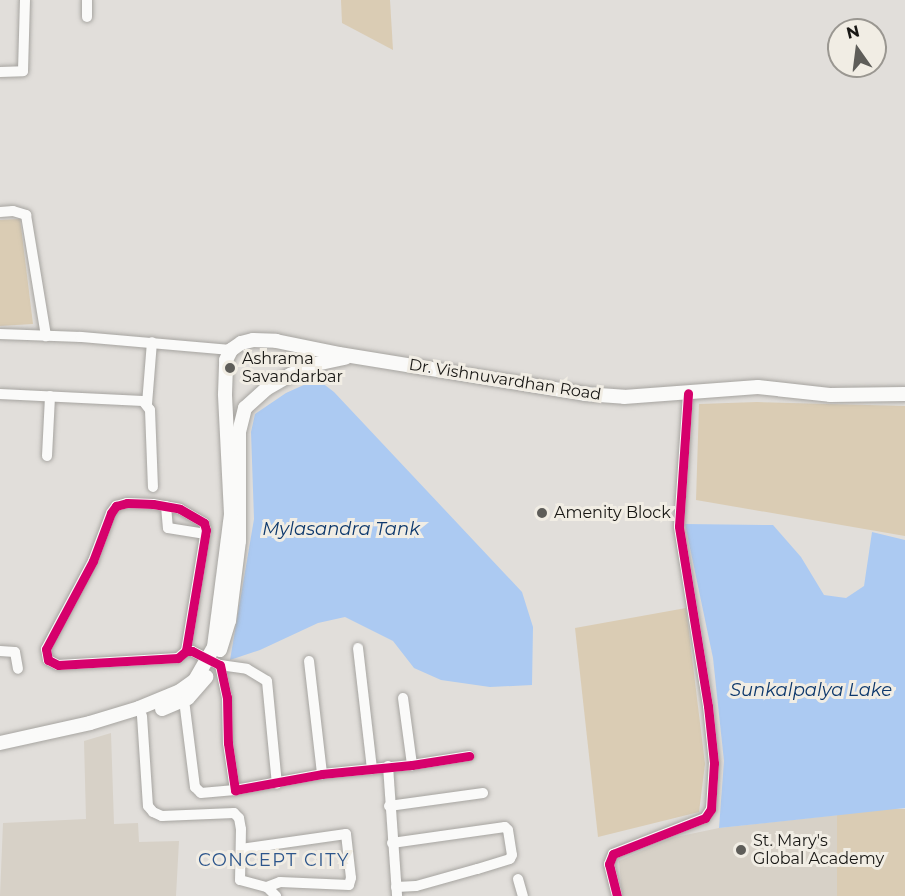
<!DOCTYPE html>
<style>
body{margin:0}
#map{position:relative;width:905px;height:896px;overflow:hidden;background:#e1deda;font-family:Montserrat,sans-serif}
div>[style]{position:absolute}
.built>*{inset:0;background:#d7d1c7}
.green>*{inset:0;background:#daccb4;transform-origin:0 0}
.water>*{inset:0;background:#accaf2}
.roads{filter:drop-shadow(0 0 2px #a6a4a0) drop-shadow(0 0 2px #a6a4a0)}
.minor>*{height:10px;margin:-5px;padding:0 5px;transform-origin:5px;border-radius:5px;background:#fafaf9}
.major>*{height:14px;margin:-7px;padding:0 7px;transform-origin:7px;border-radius:7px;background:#fafaf9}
.cycleway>*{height:9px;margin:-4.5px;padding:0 4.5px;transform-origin:4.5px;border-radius:4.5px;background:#d6006c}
.dots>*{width:16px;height:16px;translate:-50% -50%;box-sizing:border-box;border:3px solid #f1ede4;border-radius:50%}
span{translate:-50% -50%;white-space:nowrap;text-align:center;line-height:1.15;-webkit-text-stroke:6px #f1ede4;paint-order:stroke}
.poi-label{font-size:16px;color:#181714}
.left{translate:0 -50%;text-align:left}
.street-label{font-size:16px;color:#181714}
.water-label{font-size:18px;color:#0d386c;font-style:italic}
.neighbourhood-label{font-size:18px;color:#2c558b;letter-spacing:1.5px}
.north{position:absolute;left:827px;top:18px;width:60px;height:60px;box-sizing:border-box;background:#f1ede4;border:2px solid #9a9791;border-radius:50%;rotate:346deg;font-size:16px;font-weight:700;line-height:24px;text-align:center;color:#181714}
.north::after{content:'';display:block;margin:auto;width:21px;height:27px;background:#5e5d59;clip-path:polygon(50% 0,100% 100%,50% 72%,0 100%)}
</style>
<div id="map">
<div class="built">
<i style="clip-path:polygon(111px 733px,114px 824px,138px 823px,139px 842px,179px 841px,176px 896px,0 896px,3px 823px,86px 819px,84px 741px)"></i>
<i style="clip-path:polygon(837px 815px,837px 896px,622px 896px,619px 861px,671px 838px,719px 828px)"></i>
</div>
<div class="green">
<i style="clip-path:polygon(341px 0,390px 0,393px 50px,342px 23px)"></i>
<i style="clip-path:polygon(20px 219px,33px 324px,0 326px,0 220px)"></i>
<i style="clip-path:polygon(757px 402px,905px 406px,905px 536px,696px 500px,699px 404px)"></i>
<i style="clip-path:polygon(686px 608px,705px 764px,699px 812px,598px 837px,575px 628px)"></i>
<i style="left:905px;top:809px;width:87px;height:68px;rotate:90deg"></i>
</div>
<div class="water">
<i style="clip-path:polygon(317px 379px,334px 392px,522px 592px,533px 627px,532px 685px,490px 687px,441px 680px,414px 668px,393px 641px,345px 617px,318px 623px,260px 650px,230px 660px,254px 519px,251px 432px,255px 414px,286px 393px)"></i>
<i style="clip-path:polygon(685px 524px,773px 525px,801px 557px,824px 595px,846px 598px,864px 586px,872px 532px,905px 540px,905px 808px,719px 828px,724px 761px,713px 658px)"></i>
</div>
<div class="roads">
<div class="minor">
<i style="left:87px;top:17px;width:17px;rotate:-90deg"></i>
<i style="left:0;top:72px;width:23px;rotate:-2deg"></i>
<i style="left:23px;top:71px;width:71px;rotate:-88.4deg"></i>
<i style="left:0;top:212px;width:13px;rotate:-4deg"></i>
<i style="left:13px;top:211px;width:14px;rotate:17deg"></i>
<i style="left:26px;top:215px;width:123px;rotate:80.6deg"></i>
<i style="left:0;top:334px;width:81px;rotate:2.1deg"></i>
<i style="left:81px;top:337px;width:151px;rotate:5deg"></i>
<i style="left:0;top:394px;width:143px;rotate:2.8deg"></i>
<i style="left:143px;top:401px;width:11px;rotate:52deg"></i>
<i style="left:150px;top:410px;width:77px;rotate:87.8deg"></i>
<i style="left:147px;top:404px;width:62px;rotate:-85.4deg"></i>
<i style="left:47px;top:456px;width:60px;rotate:-87.1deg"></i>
<i style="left:127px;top:503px;width:26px;rotate:2deg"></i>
<i style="left:153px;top:504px;width:27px;rotate:10deg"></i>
<i style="left:180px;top:509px;width:28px;rotate:30deg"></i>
<i style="left:204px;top:523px;width:7px;rotate:74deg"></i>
<i style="left:206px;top:530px;width:123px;rotate:99.4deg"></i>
<i style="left:186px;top:651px;width:11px;rotate:139deg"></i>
<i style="left:178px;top:658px;width:120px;rotate:176.7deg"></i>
<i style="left:58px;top:665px;width:11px;rotate:-153deg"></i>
<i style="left:48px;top:660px;width:11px;rotate:-100deg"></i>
<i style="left:46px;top:649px;width:100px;rotate:-61.9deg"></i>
<i style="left:93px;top:561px;width:51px;rotate:-69.4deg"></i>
<i style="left:111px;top:513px;width:9px;rotate:-54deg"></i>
<i style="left:116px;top:506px;width:11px;rotate:-15deg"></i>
<i style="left:166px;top:506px;width:22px;rotate:85deg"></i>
<i style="left:168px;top:528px;width:38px;rotate:9deg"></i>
<i style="left:358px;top:648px;width:122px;rotate:83.4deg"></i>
<i style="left:0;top:651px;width:15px;rotate:4deg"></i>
<i style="left:15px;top:652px;width:17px;rotate:80deg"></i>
<i style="left:186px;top:651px;width:6px"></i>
<i style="left:192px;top:651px;width:31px;rotate:27deg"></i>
<i style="left:220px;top:665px;width:33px;rotate:78deg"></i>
<i style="left:227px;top:697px;width:46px;rotate:88.8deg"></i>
<i style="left:228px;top:743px;width:48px;rotate:81.5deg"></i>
<i style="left:235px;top:790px;width:88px;rotate:-10.4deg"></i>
<i style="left:322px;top:774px;width:90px;rotate:-5.7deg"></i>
<i style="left:412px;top:765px;width:58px;rotate:-9deg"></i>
<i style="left:309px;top:661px;width:114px;rotate:83.4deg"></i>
<i style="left:220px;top:665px;width:27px;rotate:8deg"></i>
<i style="left:247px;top:669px;width:23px;rotate:31deg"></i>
<i style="left:267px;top:681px;width:103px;rotate:84.5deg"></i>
<i style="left:403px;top:698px;width:68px;rotate:82.3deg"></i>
<i style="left:184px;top:700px;width:88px;rotate:82.8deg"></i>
<i style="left:195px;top:787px;width:8px;rotate:45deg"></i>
<i style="left:201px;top:793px;width:34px;rotate:-5deg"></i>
<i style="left:142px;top:716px;width:90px;rotate:86.2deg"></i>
<i style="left:148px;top:806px;width:8px;rotate:50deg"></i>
<i style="left:153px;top:812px;width:10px;rotate:24deg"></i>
<i style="left:162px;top:816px;width:72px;rotate:-2.4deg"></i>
<i style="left:234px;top:813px;width:7px;rotate:45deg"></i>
<i style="left:239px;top:818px;width:11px;rotate:80deg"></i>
<i style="left:241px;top:829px;width:51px;rotate:91.1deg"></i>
<i style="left:240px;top:880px;width:28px;rotate:15deg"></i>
<i style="left:267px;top:887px;width:13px;rotate:45deg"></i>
<i style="left:388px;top:766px;width:130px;rotate:86deg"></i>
<i style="left:389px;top:806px;width:95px;rotate:-7.9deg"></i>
<i style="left:392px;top:843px;width:114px;rotate:-8.1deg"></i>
<i style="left:505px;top:827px;width:4px;rotate:45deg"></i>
<i style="left:508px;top:830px;width:25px;rotate:81deg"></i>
<i style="left:512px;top:855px;width:4px;rotate:117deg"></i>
<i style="left:510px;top:859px;width:34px;rotate:163deg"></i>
<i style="left:477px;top:869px;width:63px;rotate:164.4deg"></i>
<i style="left:416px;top:886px;width:20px;rotate:177deg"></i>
<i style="left:241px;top:849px;width:106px;rotate:-8.1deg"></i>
<i style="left:346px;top:834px;width:44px;rotate:83.5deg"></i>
<i style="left:351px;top:878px;width:7px;rotate:106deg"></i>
<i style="left:349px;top:885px;width:69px;rotate:-177.5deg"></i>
<i style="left:280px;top:882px;width:14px;rotate:159deg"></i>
<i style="left:518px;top:879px;width:18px;rotate:74deg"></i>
<i style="left:617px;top:896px;width:33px;rotate:-104deg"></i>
<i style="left:609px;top:864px;width:11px;rotate:-68deg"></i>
<i style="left:613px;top:854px;width:99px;rotate:-21.4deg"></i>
<i style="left:705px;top:818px;width:11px;rotate:-56deg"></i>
<i style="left:711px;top:809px;width:46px;rotate:-86.3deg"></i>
<i style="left:714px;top:763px;width:57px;rotate:-96deg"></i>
<i style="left:708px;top:706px;width:182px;rotate:-99.2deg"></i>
<i style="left:679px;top:526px;width:133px;rotate:-86.1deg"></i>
</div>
<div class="major">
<i style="left:220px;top:650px;width:30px;rotate:-73deg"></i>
<i style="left:229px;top:621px;width:81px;rotate:-82.9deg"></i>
<i style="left:239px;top:541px;width:109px;rotate:-90deg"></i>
<i style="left:239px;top:432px;width:25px;rotate:-76deg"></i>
<i style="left:245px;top:408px;width:28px;rotate:-42deg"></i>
<i style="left:266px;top:389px;width:28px;rotate:-30deg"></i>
<i style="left:290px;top:375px;width:28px;rotate:-23deg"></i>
<i style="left:316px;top:364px;width:30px;rotate:-12deg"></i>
<i style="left:162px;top:709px;width:28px;rotate:-23deg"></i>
<i style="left:188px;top:698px;width:28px;rotate:-49deg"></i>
<i style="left:0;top:743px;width:92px;rotate:-12.5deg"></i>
<i style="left:90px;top:723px;width:51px;rotate:-17deg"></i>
<i style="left:139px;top:708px;width:44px;rotate:-22.5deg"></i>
<i style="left:180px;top:691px;width:19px;rotate:-36deg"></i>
<i style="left:195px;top:680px;width:38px;rotate:-60deg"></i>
<i style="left:214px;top:647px;width:134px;rotate:-82.7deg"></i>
<i style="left:231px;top:514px;width:120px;rotate:-92.9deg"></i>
<i style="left:225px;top:394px;width:34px;rotate:-88deg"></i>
<i style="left:226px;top:360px;width:11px;rotate:-63deg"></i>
<i style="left:231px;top:350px;width:12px;rotate:-35deg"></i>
<i style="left:241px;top:343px;width:12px;rotate:-14deg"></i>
<i style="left:253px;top:340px;width:23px;rotate:2deg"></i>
<i style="left:276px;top:341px;width:64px;rotate:11.7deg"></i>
<i style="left:339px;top:354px;width:249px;rotate:9.2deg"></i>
<i style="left:585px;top:394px;width:39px;rotate:4deg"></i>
<i style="left:624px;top:397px;width:134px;rotate:-4.3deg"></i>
<i style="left:758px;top:387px;width:72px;rotate:6.3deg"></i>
<i style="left:830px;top:395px;width:75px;rotate:-0.8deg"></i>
</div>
</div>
<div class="cycleway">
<i style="left:127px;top:503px;width:26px;rotate:2deg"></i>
<i style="left:153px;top:504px;width:27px;rotate:10deg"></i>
<i style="left:180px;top:509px;width:28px;rotate:30deg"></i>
<i style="left:204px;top:523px;width:7px;rotate:74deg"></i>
<i style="left:206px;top:530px;width:123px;rotate:99.4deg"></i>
<i style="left:186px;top:651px;width:11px;rotate:139deg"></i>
<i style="left:178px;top:658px;width:120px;rotate:176.7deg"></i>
<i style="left:58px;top:665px;width:11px;rotate:-153deg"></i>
<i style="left:48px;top:660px;width:11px;rotate:-100deg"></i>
<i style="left:46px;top:649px;width:100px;rotate:-61.9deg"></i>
<i style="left:93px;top:561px;width:51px;rotate:-69.4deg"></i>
<i style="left:111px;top:513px;width:9px;rotate:-54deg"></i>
<i style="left:116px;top:506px;width:11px;rotate:-15deg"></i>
<i style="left:186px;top:651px;width:6px"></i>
<i style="left:192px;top:651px;width:31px;rotate:27deg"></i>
<i style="left:220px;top:665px;width:33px;rotate:78deg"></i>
<i style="left:227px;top:697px;width:46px;rotate:88.8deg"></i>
<i style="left:228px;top:743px;width:48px;rotate:81.5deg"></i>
<i style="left:235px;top:790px;width:88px;rotate:-10.4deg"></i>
<i style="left:322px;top:774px;width:90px;rotate:-5.7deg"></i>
<i style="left:412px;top:765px;width:58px;rotate:-9deg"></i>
<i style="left:617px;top:896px;width:33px;rotate:-104deg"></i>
<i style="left:609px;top:864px;width:11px;rotate:-68deg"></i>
<i style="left:613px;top:854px;width:99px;rotate:-21.4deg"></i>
<i style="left:705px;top:818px;width:11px;rotate:-56deg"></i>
<i style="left:711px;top:809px;width:46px;rotate:-86.3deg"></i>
<i style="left:714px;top:763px;width:57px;rotate:-96deg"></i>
<i style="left:708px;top:706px;width:182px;rotate:-99.2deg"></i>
<i style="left:679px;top:526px;width:133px;rotate:-86.1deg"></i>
</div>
<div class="dots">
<i style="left:230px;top:368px;background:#5e5d59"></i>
<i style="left:542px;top:513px;background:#5e5d59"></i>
<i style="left:741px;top:850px;background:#5e5d59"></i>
</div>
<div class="poi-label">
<span class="left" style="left:242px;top:368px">Ashrama<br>Savandarbar</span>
<span class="left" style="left:554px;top:513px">Amenity Block</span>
<span class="left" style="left:753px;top:850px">St. Mary's<br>Global Academy</span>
</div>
<div class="street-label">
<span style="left:505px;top:380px;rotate:9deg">Dr. Vishnuvardhan Road</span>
</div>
<div class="water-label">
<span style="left:341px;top:529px">Mylasandra Tank</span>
<span style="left:811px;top:690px">Sunkalpalya Lake</span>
</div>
<div class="neighbourhood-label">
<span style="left:274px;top:860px">CONCEPT CITY</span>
</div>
<div class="north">N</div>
</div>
